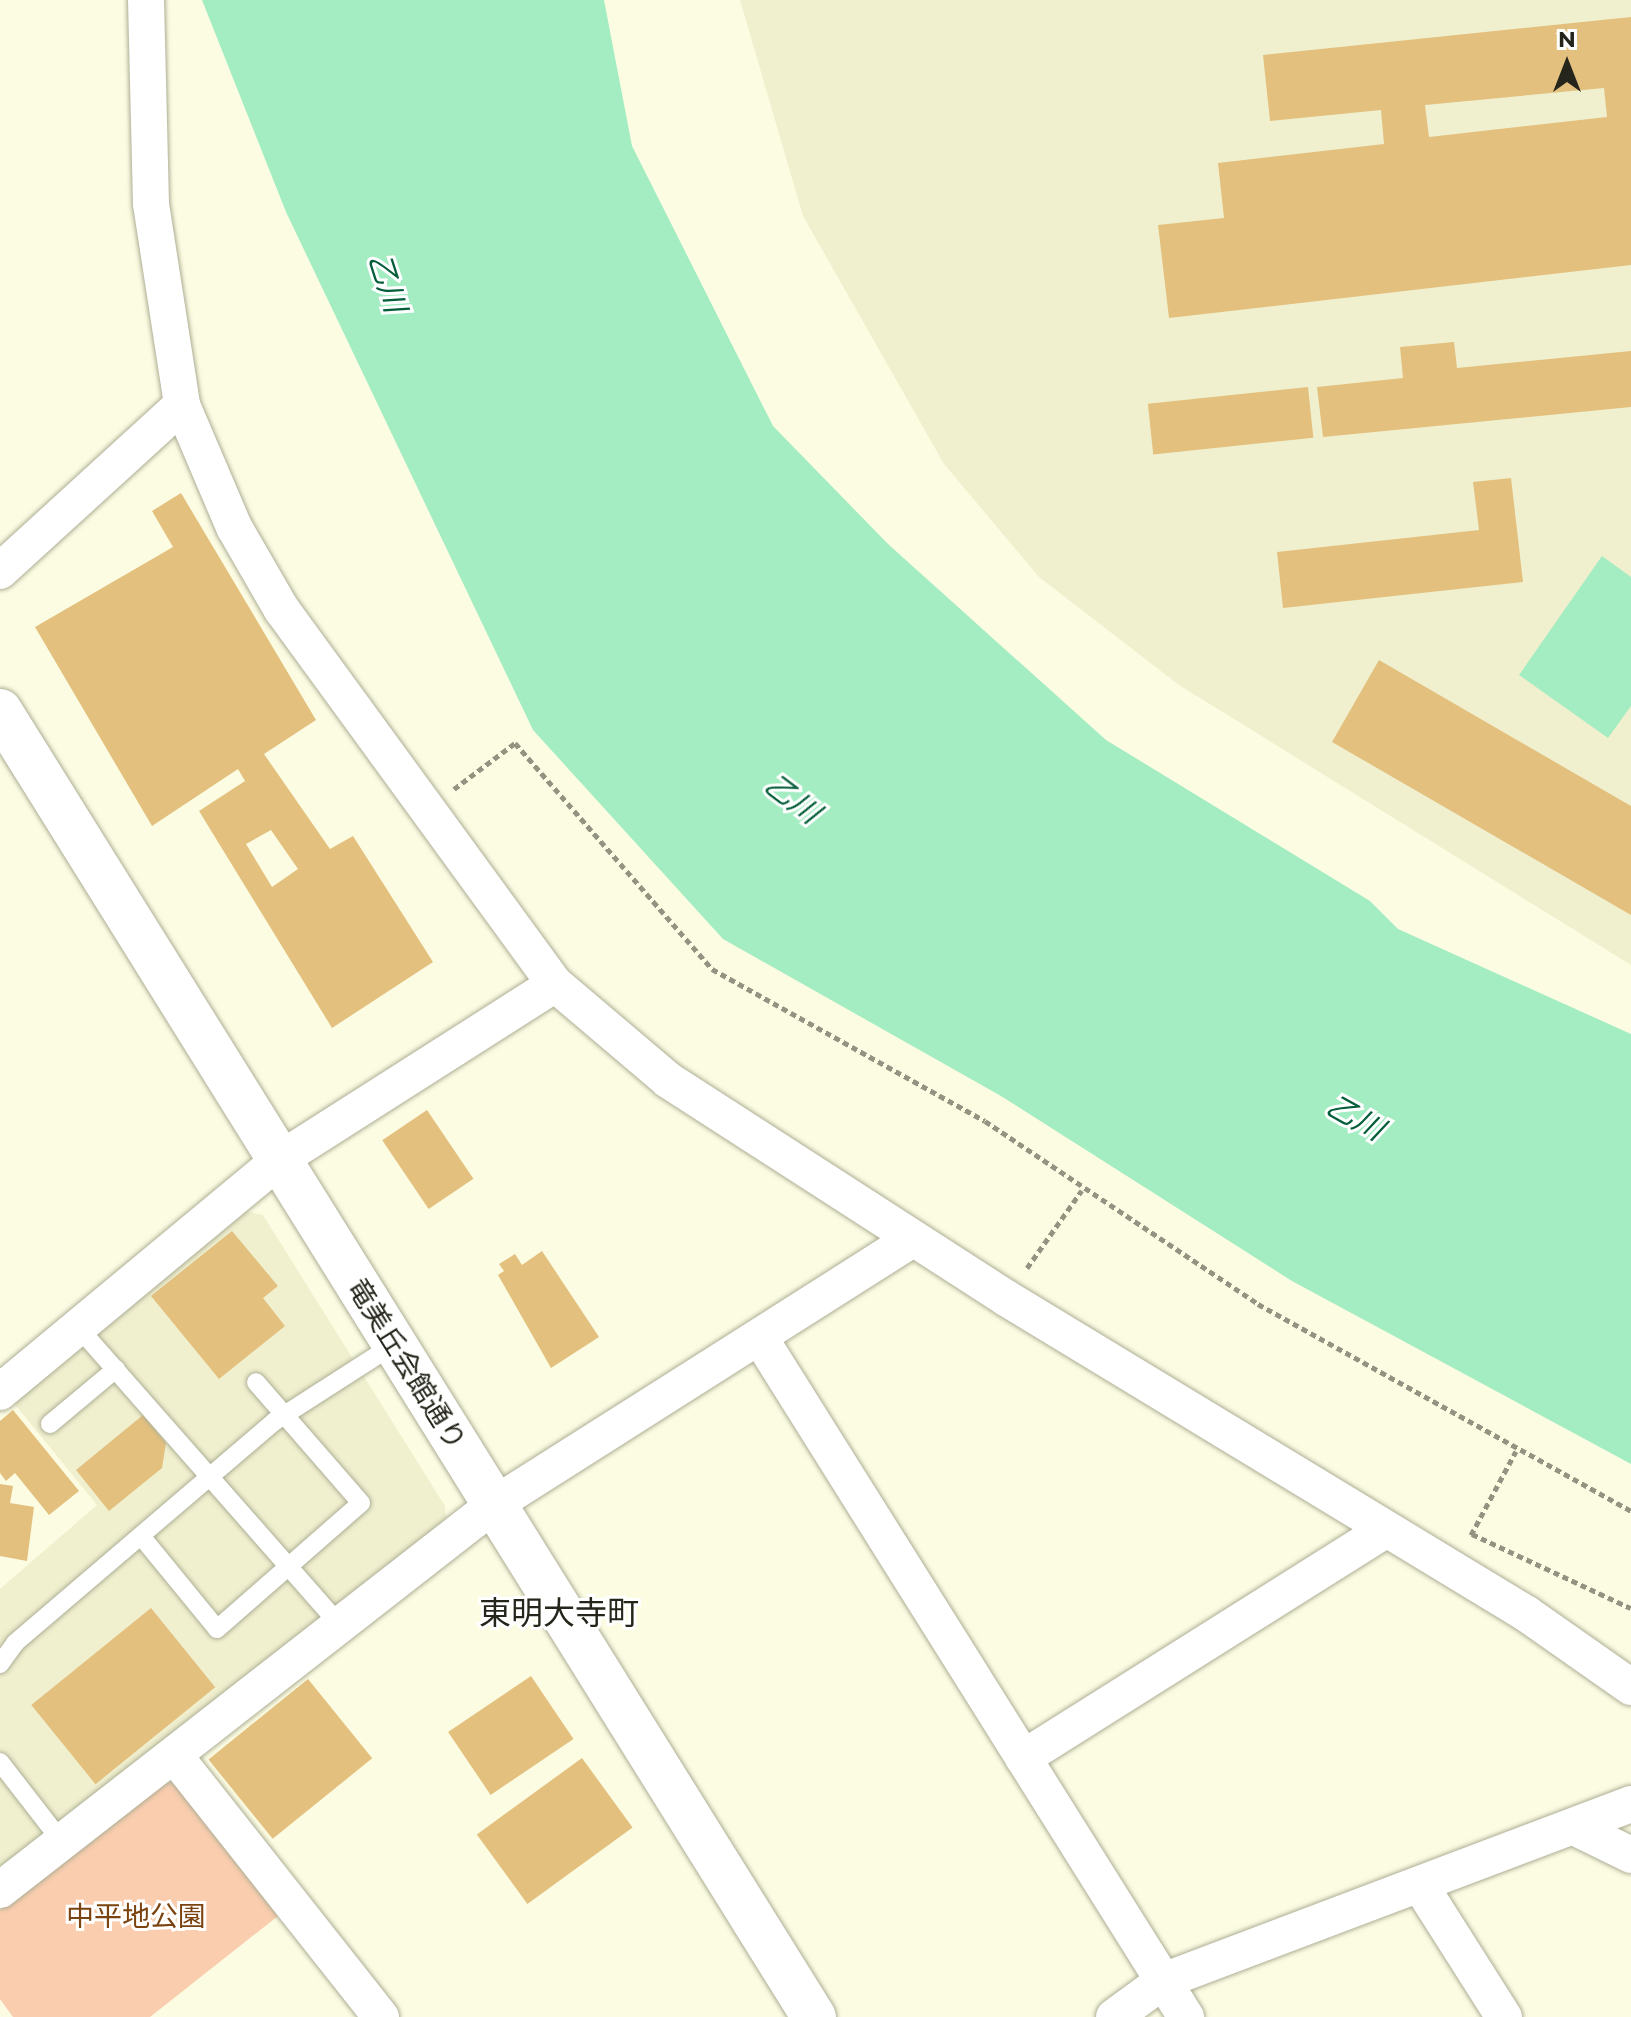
<!DOCTYPE html>
<meta charset="utf-8">
<style>
body{margin:0}
#map{position:relative;width:1631px;height:2017px;overflow:hidden;background:#fbfce2;font-family:Montserrat,"Noto Sans JP",sans-serif}
div>[style]{position:absolute}
.built>*{inset:0;background:#f0f0cf}
.green>*{inset:0;background:#f9cdae}
.water>*{inset:0;background:#a4ecc2}
.building>*{inset:0;background:#e3c07e;transform-origin:0 0}
.path>*{height:5px;margin-top:-2.5px;transform-origin:0;background:repeating-linear-gradient(90deg,#939381 0 6px,transparent 0 10px)}
.roads{filter:drop-shadow(0 0 2px #aeae96) drop-shadow(0 0 2px #aeae96)}
.service>*{height:18px;margin:-9px;padding:0 9px;transform-origin:9px;border-radius:9px;background:#fff}
.minor>*{height:36px;margin:-18px;padding:0 18px;transform-origin:18px;border-radius:18px;background:#fff}
.tertiary>*{height:44px;margin:-22px;padding:0 22px;transform-origin:22px;border-radius:22px;background:#fff}
span{translate:-50% -50%;white-space:nowrap;text-align:center;line-height:1.15;-webkit-text-stroke:6px #fff;paint-order:stroke}
.street-label{font-size:28px;color:#25251b}
.park-label{font-size:28px;color:#7b4310}
.water-label{font-size:30px;color:#035e39;font-style:italic}
.quarter-label{font-size:32px;color:#25251b}
.north{position:absolute;left:1527px;top:24px;width:80px;height:80px;-webkit-text-stroke:6px #fff;paint-order:stroke;rotate:0deg;font-size:22px;font-weight:700;line-height:32px;text-align:center;color:#25251b}
.north::after{content:'';display:block;margin:auto;width:28px;height:36px;background:#25251b;clip-path:polygon(50% 0,100% 100%,50% 72%,0 100%)}
</style>
<div id="map">
<div class="built">
<i style="clip-path:polygon(740px 0,1631px 0,1631px 965px,1179px 685px,1039px 577px,944px 464px,803px 216px)"></i>
<i style="clip-path:polygon(243px 1211px,263px 1215px,445px 1506px,446px 1522px,0 1872px,0 1589px,97px 1505px,13px 1402px)"></i>
</div>
<div class="green">
<i style="clip-path:polygon(164px 1782px,174px 1783px,278px 1916px,150px 2017px,13px 2017px,0 1999px,0 1910px)"></i>
</div>
<div class="water">
<i style="clip-path:polygon(202px 0,604px 0,632px 146px,773px 426px,888px 544px,1106px 740px,1370px 901px,1398px 929px,1631px 1034px,1631px 1464px,1292px 1281px,1001px 1096px,723px 939px,533px 730px,286px 212px)"></i>
<i style="clip-path:polygon(1602px 556px,1631px 577px,1631px 706px,1608px 738px,1519px 675px)"></i>
</div>
<div class="building">
<i style="clip-path:polygon(evenodd,1631px 17px,1631px 265px,1169px 318px,1158px 225px,1224px 218px,1218px 163px,1384px 144px,1381px 110px,1270px 121px,1263px 55px,1631px 17px,1604px 88px,1607px 117px,1429px 137px,1425px 105px,1604px 88px)"></i>
<i style="clip-path:polygon(1454px 342px,1457px 368px,1631px 351px,1631px 407px,1323px 437px,1317px 387px,1403px 378px,1400px 347px)"></i>
<i style="left:1308px;top:387px;width:51px;height:161px;rotate:84deg"></i>
<i style="clip-path:polygon(1511px 478px,1523px 582px,1283px 608px,1277px 552px,1479px 530px,1473px 482px)"></i>
<i style="clip-path:polygon(evenodd,181px 493px,316px 720px,264px 754px,330px 849px,353px 836px,433px 962px,332px 1028px,199px 811px,245px 781px,238px 769px,152px 826px,35px 627px,173px 547px,152px 511px,181px 493px,271px 830px,298px 869px,272px 887px,246px 844px,271px 830px)"></i>
<i style="clip-path:polygon(1379px 660px,1631px 806px,1631px 915px,1332px 742px)"></i>
<i style="left:427px;top:1110px;width:83px;height:54px;rotate:56deg"></i>
<i style="clip-path:polygon(232px 1231px,278px 1286px,263px 1298px,285px 1326px,219px 1379px,151px 1296px)"></i>
<i style="clip-path:polygon(542px 1251px,599px 1337px,551px 1368px,498px 1275px,504px 1271px,499px 1264px,515px 1254px,522px 1265px)"></i>
<i style="clip-path:polygon(13px 1410px,79px 1491px,49px 1515px,15px 1473px,6px 1481px,0 1473px,0 1421px)"></i>
<i style="clip-path:polygon(143px 1415px,166px 1443px,162px 1468px,109px 1511px,76px 1470px)"></i>
<i style="clip-path:polygon(0 1484px,13px 1486px,10px 1503px,34px 1507px,27px 1561px,0 1556px)"></i>
<i style="left:151px;top:1608px;width:102px;height:154px;rotate:51deg"></i>
<i style="left:531px;top:1676px;width:76px;height:100px;rotate:56deg"></i>
<i style="left:308px;top:1679px;width:102px;height:128px;rotate:51deg"></i>
<i style="left:582px;top:1758px;width:86px;height:130px;rotate:54deg"></i>
</div>
<div class="path">
<i style="left:454px;top:789px;width:76px;rotate:-37deg"></i>
<i style="left:515px;top:743px;width:300px;rotate:48.9deg"></i>
<i style="left:712px;top:969px;width:312px;rotate:29.1deg"></i>
<i style="left:985px;top:1121px;width:329px;rotate:33.8deg"></i>
<i style="left:1258px;top:1304px;width:427px;rotate:29deg"></i>
<i style="left:1027px;top:1268px;width:95px;rotate:-54.8deg"></i>
<i style="left:1472px;top:1534px;width:175px;rotate:25deg"></i>
<i style="left:1471px;top:1535px;width:95px;rotate:-61.8deg"></i>
</div>
<div class="roads">
<div class="service">
<i style="left:78px;top:1327px;width:397px;rotate:48.7deg"></i>
<i style="left:50px;top:1424px;width:86px;rotate:-39.8deg"></i>
<i style="left:141px;top:1536px;width:120px;rotate:50.7deg"></i>
<i style="left:217px;top:1629px;width:191px;rotate:-41.2deg"></i>
<i style="left:361px;top:1503px;width:160px;rotate:-131deg"></i>
<i style="left:0;top:1664px;width:26px;rotate:-54deg"></i>
<i style="left:15px;top:1643px;width:342px;rotate:-40.5deg"></i>
<i style="left:275px;top:1421px;width:143px;rotate:-32.7deg"></i>
<i style="left:0;top:1762px;width:101px;rotate:52.2deg"></i>
</div>
<div class="minor">
<i style="left:146px;top:0;width:204px;rotate:88.6deg"></i>
<i style="left:151px;top:204px;width:203px;rotate:81.2deg"></i>
<i style="left:182px;top:405px;width:133px;rotate:66.9deg"></i>
<i style="left:234px;top:527px;width:96px;rotate:60deg"></i>
<i style="left:282px;top:610px;width:463px;rotate:53.9deg"></i>
<i style="left:0;top:571px;width:246px;rotate:-42.4deg"></i>
<i style="left:760px;top:1338px;width:802px;rotate:57.9deg"></i>
<i style="left:0;top:1392px;width:363px;rotate:-39.7deg"></i>
<i style="left:279px;top:1160px;width:327px;rotate:-32.5deg"></i>
<i style="left:555px;top:984px;width:148px;rotate:40.3deg"></i>
<i style="left:668px;top:1080px;width:402px;rotate:32.8deg"></i>
<i style="left:1006px;top:1298px;width:609px;rotate:31.24deg"></i>
<i style="left:1527px;top:1614px;width:127px;rotate:35.1deg"></i>
<i style="left:174px;top:1755px;width:334px;rotate:51.7deg"></i>
<i style="left:1023px;top:1758px;width:428px;rotate:-32.2deg"></i>
<i style="left:1578px;top:1829px;width:59px;rotate:26.1deg"></i>
<i style="left:1422px;top:1888px;width:153px;rotate:57.6deg"></i>
<i style="left:0;top:1890px;width:628px;rotate:-37.95deg"></i>
<i style="left:495px;top:1504px;width:494px;rotate:-32.4deg"></i>
<i style="left:1114px;top:2017px;width:61px;rotate:-36.3deg"></i>
<i style="left:1163px;top:1981px;width:500px;rotate:-20.72deg"></i>
</div>
<div class="tertiary">
<i style="left:0;top:711px;width:1539px;rotate:58.07deg"></i>
</div>
</div>
<div class="street-label">
<span style="left:407px;top:1364px;rotate:58deg">竜美丘会館通り</span>
</div>
<div class="park-label">
<span style="left:136px;top:1916px">中平地公園</span>
</div>
<div class="water-label">
<span style="left:387px;top:283px;rotate:72deg">乙川</span>
<span style="left:792px;top:799px;rotate:37deg">乙川</span>
<span style="left:1355px;top:1118px;rotate:29deg">乙川</span>
</div>
<div class="quarter-label">
<span style="left:559px;top:1613px">東明大寺町</span>
</div>
<div class="north">N</div>
</div>
